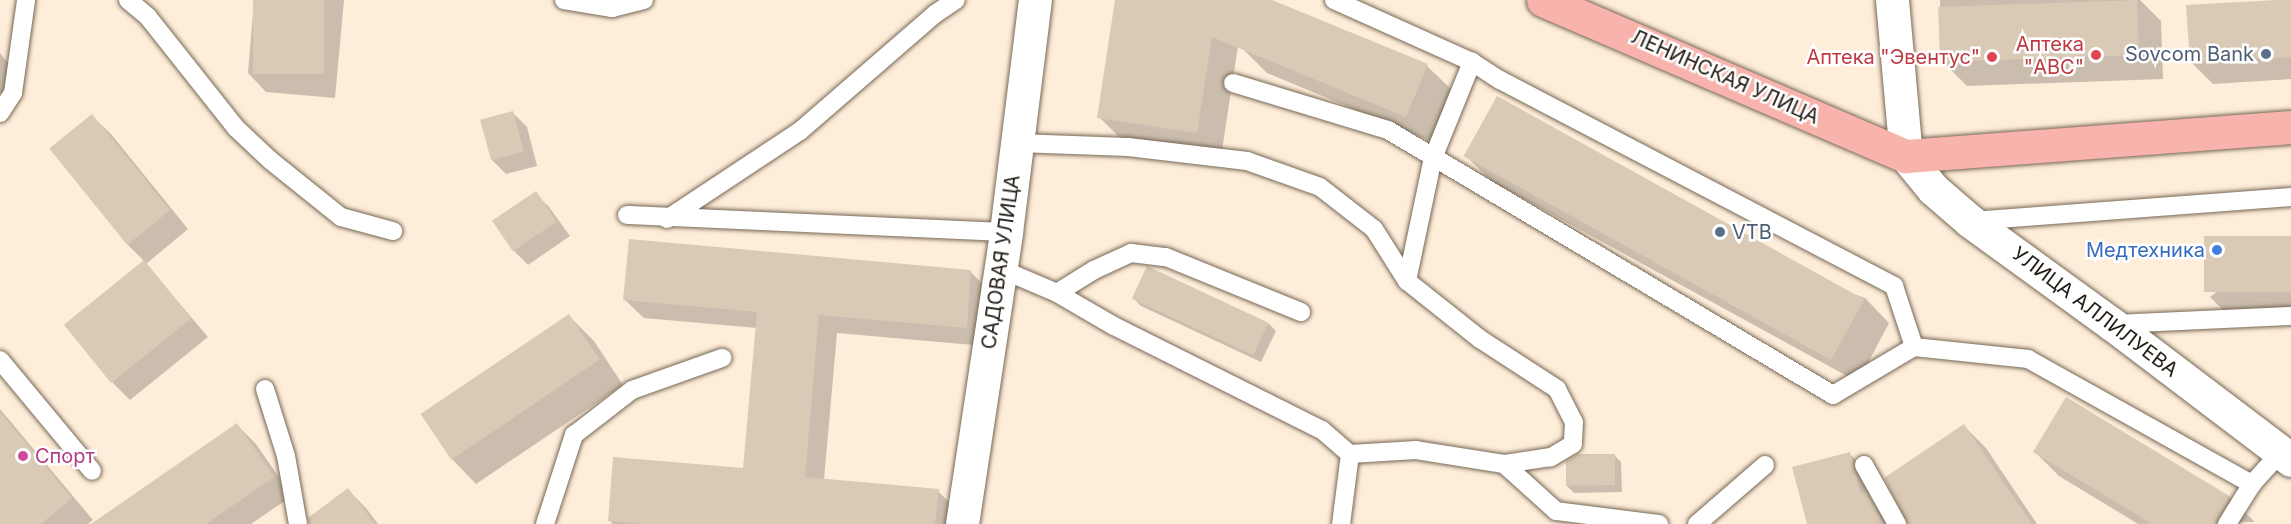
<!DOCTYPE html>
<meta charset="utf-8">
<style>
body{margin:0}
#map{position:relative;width:2291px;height:524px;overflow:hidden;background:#feedd9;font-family:Inter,sans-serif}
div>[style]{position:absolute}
.shadow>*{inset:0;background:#0003}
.building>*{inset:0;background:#d9c9b5;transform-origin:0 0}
.roads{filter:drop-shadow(0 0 2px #766855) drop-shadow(0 0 2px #766855)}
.service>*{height:18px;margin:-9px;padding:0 9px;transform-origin:9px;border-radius:9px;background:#fff}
.tertiary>*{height:33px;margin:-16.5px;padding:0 16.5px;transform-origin:16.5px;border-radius:16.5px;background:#fff}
.primary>*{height:33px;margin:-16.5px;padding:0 16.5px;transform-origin:16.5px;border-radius:16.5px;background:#f8b4ac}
.dots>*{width:16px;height:16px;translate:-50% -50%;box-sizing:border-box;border:3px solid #fff;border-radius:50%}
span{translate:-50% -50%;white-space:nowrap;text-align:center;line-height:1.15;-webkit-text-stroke:5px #fff;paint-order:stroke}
.health-label{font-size:20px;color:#be3a42}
.right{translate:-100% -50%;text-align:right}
.service-label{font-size:20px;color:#4e5e75}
.left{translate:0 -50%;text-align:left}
.street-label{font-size:20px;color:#221c14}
.shop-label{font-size:20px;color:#366cbe}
.hotel-label{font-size:20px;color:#b23c85}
</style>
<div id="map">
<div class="shadow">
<i style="clip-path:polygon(254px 0,344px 0,335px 98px,266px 92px,248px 73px)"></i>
<i style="clip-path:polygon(1116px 0,1245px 0,1221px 157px,1124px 142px,1099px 117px)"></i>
<i style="clip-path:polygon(1263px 0,1427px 66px,1452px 90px,1431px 141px,1267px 73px,1242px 48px)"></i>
<i style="clip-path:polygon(1940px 0,2140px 0,2161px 21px,2163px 79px,1967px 86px,1942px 61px)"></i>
<i style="clip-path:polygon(2291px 1px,2291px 79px,2213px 84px,2191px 62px)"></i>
<i style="clip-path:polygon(0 53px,20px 78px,0 94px)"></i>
<i style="clip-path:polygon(513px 113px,527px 127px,537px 166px,506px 174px,492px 160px)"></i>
<i style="clip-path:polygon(92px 116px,111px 134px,188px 229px,146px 264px,208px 337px,130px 400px,112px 382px,145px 262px,128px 245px)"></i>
<i style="clip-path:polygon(1466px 156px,1865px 298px,1889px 323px,1858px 382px,1491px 181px)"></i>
<i style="clip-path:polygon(535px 193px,549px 207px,570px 236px,528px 265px,514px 251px)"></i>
<i style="clip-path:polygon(2291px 238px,2291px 318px,2235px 322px,2210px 297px)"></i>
<i style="clip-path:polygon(1148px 268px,1269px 324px,1276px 331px,1261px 362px,1141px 306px,1134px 299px)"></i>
<i style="clip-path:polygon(971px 272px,989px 291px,985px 346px,837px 333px,824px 480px,938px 491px,956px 509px,955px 524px,613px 524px,609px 520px,744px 470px,757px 328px,644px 318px,625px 300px)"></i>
<i style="clip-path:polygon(569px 316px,594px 341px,623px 385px,476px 484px,452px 459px)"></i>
<i style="clip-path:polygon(0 409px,93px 520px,88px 524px,8px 524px,0 515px)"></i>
<i style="clip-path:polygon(237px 425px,256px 444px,292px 496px,251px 524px,105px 524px)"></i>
<i style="clip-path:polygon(1964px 426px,1986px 448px,2037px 524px,1926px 524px)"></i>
<i style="clip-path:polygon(2035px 452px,2230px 498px,2255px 522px,2138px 524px,2059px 476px)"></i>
<i style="clip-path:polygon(1849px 453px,1863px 467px,1871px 499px,1890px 524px,1809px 524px)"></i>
<i style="clip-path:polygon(1614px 455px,1621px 462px,1622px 492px,1574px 493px,1567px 486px)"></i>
<i style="clip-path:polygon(348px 490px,366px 508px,378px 524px,330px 524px)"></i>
</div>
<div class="building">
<i style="left:253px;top:0;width:71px;height:74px"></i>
<i style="clip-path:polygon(1115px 0,1272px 0,1428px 64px,1406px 117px,1212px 37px,1197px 133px,1097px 118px)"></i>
<i style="left:2137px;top:0;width:55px;height:199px;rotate:88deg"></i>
<i style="clip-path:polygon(2276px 0,2291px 0,2291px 57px,2190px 62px,2186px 5px)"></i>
<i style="left:1497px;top:96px;width:420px;height:69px;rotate:29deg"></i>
<i style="left:513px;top:111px;width:42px;height:34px;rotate:75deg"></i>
<i style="left:92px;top:114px;width:124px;height:55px;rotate:51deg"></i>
<i style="left:536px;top:191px;width:37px;height:53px;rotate:56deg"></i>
<i style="left:2291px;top:236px;width:56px;height:87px;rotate:90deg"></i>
<i style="clip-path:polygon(629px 239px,971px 270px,967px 328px,819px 315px,805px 477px,939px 489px,935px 524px,642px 524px,608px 521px,613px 457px,743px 468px,757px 312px,623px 300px)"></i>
<i style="left:144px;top:260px;width:75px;height:103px;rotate:51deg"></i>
<i style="left:1147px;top:266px;width:134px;height:36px;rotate:25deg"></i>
<i style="left:569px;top:314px;width:55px;height:179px;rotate:56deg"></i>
<i style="clip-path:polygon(2066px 397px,2231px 497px,2216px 524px,2152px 524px,2033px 452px)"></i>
<i style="clip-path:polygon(0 412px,72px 498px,41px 524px,0 524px)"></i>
<i style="clip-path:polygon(237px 423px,274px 477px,206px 524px,91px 524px)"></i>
<i style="clip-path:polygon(1964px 424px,1987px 458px,2032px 524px,1908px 524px,1884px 478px)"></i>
<i style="clip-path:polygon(1850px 452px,1861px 494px,1866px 491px,1884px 524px,1807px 524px,1792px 467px)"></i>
<i style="clip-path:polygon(1578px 454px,1615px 454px,1615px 485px,1566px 486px,1566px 461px)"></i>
<i style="clip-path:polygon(348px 488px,375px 524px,309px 524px,308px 518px)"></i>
</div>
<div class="roads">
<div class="service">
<i style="left:128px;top:0;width:26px;rotate:40deg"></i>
<i style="left:148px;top:17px;width:142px;rotate:51.6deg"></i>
<i style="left:236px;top:128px;width:47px;rotate:43.3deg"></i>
<i style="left:270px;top:160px;width:91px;rotate:38.8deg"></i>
<i style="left:341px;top:217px;width:54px;rotate:15.1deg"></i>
<i style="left:564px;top:0;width:49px;rotate:9.5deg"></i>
<i style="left:612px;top:8px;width:33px;rotate:-14deg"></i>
<i style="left:1334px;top:0;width:151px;rotate:24.2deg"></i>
<i style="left:1472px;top:62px;width:33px;rotate:33deg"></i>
<i style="left:1500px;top:80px;width:445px;rotate:27.6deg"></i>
<i style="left:1894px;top:286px;width:64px;rotate:71.8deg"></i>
<i style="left:1233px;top:83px;width:162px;rotate:16.9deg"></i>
<i style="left:1388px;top:130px;width:518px;rotate:30.77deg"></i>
<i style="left:1833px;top:395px;width:94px;rotate:-30.7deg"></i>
<i style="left:1914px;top:347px;width:115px;rotate:6deg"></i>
<i style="left:2028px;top:359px;width:257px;rotate:29.2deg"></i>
<i style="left:0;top:113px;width:24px;rotate:-57deg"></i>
<i style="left:13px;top:93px;width:94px;rotate:-82deg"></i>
<i style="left:1017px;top:143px;width:111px;rotate:2.1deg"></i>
<i style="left:1128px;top:147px;width:120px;rotate:6.7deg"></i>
<i style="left:1247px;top:161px;width:77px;rotate:19.6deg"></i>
<i style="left:1320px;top:187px;width:68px;rotate:37.9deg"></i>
<i style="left:1374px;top:229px;width:62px;rotate:57.6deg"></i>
<i style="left:1407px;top:281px;width:93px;rotate:38.5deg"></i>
<i style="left:1480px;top:339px;width:92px;rotate:33deg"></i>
<i style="left:1557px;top:389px;width:37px;rotate:63deg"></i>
<i style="left:1574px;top:422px;width:22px;rotate:93deg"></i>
<i style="left:1573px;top:444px;width:26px;rotate:149deg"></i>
<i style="left:1551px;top:457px;width:48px;rotate:171.5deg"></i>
<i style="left:1504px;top:464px;width:89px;rotate:-171deg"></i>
<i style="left:1416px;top:450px;width:66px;rotate:176.5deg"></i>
<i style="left:627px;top:215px;width:379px;rotate:2.6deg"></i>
<i style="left:667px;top:219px;width:159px;rotate:-33.5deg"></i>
<i style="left:800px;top:131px;width:179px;rotate:-40.9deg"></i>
<i style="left:935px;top:14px;width:25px;rotate:-34deg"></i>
<i style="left:1972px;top:221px;width:320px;rotate:-4.3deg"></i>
<i style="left:1001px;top:269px;width:61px;rotate:23.2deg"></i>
<i style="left:1057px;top:293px;width:66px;rotate:30.1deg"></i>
<i style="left:1114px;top:326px;width:233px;rotate:26.6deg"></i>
<i style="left:1322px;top:430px;width:37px;rotate:41deg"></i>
<i style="left:1350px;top:454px;width:71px;rotate:97.3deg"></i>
<i style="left:1407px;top:281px;width:126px;rotate:-78.1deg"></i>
<i style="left:1433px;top:158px;width:104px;rotate:-67.9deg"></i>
<i style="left:1057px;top:293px;width:44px;rotate:-31.9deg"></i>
<i style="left:1094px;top:270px;width:41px;rotate:-24.7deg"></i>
<i style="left:1131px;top:253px;width:35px;rotate:7deg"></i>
<i style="left:1166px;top:257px;width:146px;rotate:22.2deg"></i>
<i style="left:2113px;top:324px;width:178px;rotate:-2.6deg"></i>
<i style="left:0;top:360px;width:144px;rotate:50.3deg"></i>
<i style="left:265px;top:389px;width:70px;rotate:72.6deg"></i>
<i style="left:286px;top:456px;width:69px;rotate:80deg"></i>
<i style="left:1504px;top:464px;width:70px;rotate:42.1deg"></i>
<i style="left:1556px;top:511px;width:104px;rotate:7.2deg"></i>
<i style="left:1864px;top:465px;width:68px;rotate:60.8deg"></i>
<i style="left:545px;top:524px;width:94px;rotate:-72deg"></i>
<i style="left:574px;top:435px;width:73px;rotate:-37.8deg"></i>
<i style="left:632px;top:390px;width:96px;rotate:-19.6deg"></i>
<i style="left:1697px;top:524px;width:90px;rotate:-40.9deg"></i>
<i style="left:2227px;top:524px;width:47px;rotate:-58deg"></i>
<i style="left:2252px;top:484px;width:43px;rotate:-47.8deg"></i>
</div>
<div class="tertiary">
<i style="left:1892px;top:0;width:157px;rotate:84.9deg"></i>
<i style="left:1906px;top:156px;width:43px;rotate:50.7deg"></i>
<i style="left:1933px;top:189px;width:49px;rotate:40.9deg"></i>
<i style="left:1970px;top:221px;width:175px;rotate:36deg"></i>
<i style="left:2112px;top:324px;width:225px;rotate:37.2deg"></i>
<i style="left:962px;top:524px;width:295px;rotate:-81.4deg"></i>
<i style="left:1006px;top:232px;width:234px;rotate:-82.9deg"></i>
</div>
<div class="primary">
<i style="left:1543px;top:0;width:395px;rotate:23.3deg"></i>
<i style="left:1906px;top:156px;width:386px;rotate:-4.3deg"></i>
</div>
</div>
<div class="dots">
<i style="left:2266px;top:54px;background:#5c6f8a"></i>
<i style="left:2096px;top:55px;background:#e0444e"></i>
<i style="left:1992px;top:57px;background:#e0444e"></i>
<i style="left:1720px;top:232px;background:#5c6f8a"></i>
<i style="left:2217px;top:250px;background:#3f7fe0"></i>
<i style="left:23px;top:456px;background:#d1479c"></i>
</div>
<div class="health-label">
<span class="right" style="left:2084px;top:56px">Аптека<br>"ABC"</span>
<span class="right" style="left:1980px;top:57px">Аптека "Эвентус"</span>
</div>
<div class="service-label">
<span class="right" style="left:2254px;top:54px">Sovcom Bank</span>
<span class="left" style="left:1732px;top:232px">VTB</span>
</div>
<div class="street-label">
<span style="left:1725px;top:77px;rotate:24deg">ЛЕНИНСКАЯ УЛИЦА</span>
<span style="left:1001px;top:262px;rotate:-82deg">САДОВАЯ УЛИЦА</span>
<span style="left:2095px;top:312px;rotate:37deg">УЛИЦА АЛЛИЛУЕВА</span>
</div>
<div class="shop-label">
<span class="right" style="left:2205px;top:250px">Медтехника</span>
</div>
<div class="hotel-label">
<span class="left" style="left:35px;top:456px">Спорт</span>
</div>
</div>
